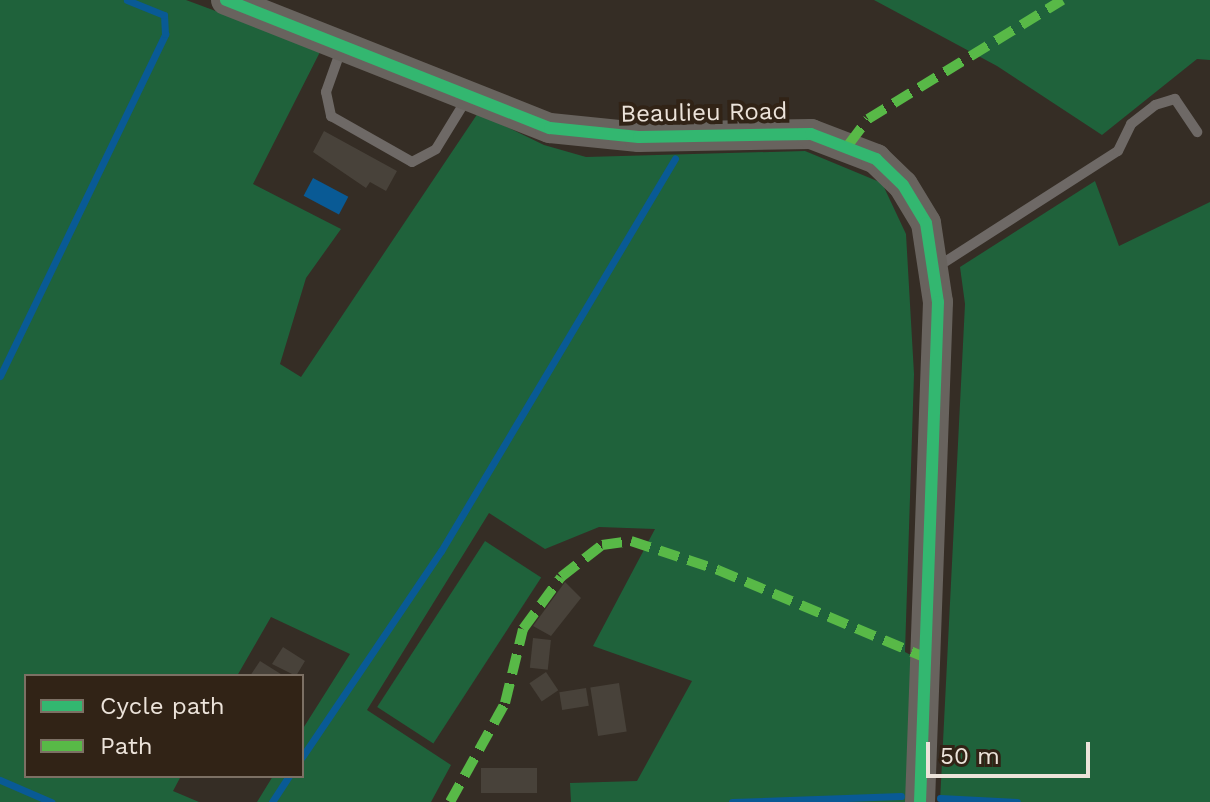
<!DOCTYPE html>
<style>
body{margin:0}
#map{position:relative;width:1210px;height:802px;overflow:hidden;background:#352d25;font-family:"Work Sans",sans-serif}
div>[style]{position:absolute}
.green>*{inset:0;background:#1f623b;transform-origin:0 0}
.water>*{inset:0;background:#095a95;transform-origin:0 0}
.stream>*{height:7px;margin:-3.5px;padding:0 3.5px;transform-origin:3.5px;border-radius:3.5px;background:#095a95}
.building>*{inset:0;background:#48423a;transform-origin:0 0}
.lane>*{height:10px;margin:-5px;padding:0 5px;transform-origin:5px;border-radius:5px;background:#6e6966}
.secondary>*{height:30px;margin:-15px;padding:0 15px;transform-origin:15px;border-radius:15px;background:#68635e}
.quiet>*{height:10px;margin-top:-5px;transform-origin:0;background:repeating-linear-gradient(90deg,#58b947 0 20px,transparent 0 30px)}
.cycleway>*{height:12px;margin:-6px;padding:0 6px;transform-origin:6px;border-radius:6px;background:#33b770}
span{translate:-50% -50%;white-space:nowrap;text-align:center;line-height:1.15;-webkit-text-stroke:8px #312316;paint-order:stroke}
.street-label{font-size:24px;color:#ece3da}
.legend{position:absolute;left:24px;top:674px;width:280px;height:104px;box-sizing:border-box;background:#312316;border:2px solid #7c7064;margin:0;padding:10px 14px;list-style:none;font-size:24px;color:#ece3da}
.legend li{display:flex;align-items:center;gap:16px;height:40px}
.legend b{width:40px;border:2px solid #7c7064}
.scale{position:absolute;left:926px;top:742px;width:164px;height:36px;box-sizing:border-box;border:4px solid #ece3da;border-top:0;padding-left:10px;font-size:24px;line-height:28px;white-space:nowrap;color:#ece3da;-webkit-text-stroke:6px #312316;paint-order:stroke}
</style>
<div id="map">
<div class="green">
<i style="clip-path:polygon(0 0,186px 0,321px 50px,253px 184px,341px 229px,306px 278px,280px 364px,301px 377px,478px 113px,544px 145px,586px 157px,805px 151px,882px 183px,906px 234px,914px 374px,905px 652px,926px 663px,918px 802px,571px 802px,570px 783px,637px 781px,692px 681px,593px 646px,655px 529px,599px 527px,545px 549px,489px 513px,367px 710px,451px 765px,431px 802px,257px 802px,273px 776px,302px 776px,302px 730px,350px 654px,271px 617px,237px 676px,26px 676px,26px 776px,181px 776px,173px 791px,199px 802px,0 802px)"></i>
<i style="clip-path:polygon(874px 0,1210px 0,1210px 60px,1197px 59px,1102px 135px,997px 66px)"></i>
<i style="clip-path:polygon(1095px 181px,1119px 246px,1210px 202px,1210px 802px,940px 802px,965px 304px,960px 267px)"></i>
<i style="left:485px;top:541px;width:67px;height:198px;rotate:33deg"></i>
</div>
<div class="water">
<i style="left:313px;top:178px;width:40px;height:20px;rotate:28deg"></i>
</div>
<div class="stream">
<i style="left:0;top:376px;width:380px;rotate:-64.2deg"></i>
<i style="left:165px;top:34px;width:19px;rotate:-93deg"></i>
<i style="left:164px;top:15px;width:40px;rotate:-158deg"></i>
<i style="left:302px;top:757px;width:249px;rotate:-56deg"></i>
<i style="left:441px;top:551px;width:457px;rotate:-59.2deg"></i>
<i style="left:0;top:780px;width:56px;rotate:23.3deg"></i>
<i style="left:940px;top:798px;width:77px;rotate:3deg"></i>
<i style="left:272px;top:802px;width:31px;rotate:-57deg"></i>
<i style="left:732px;top:802px;width:169px;rotate:-2deg"></i>
</div>
<div class="building">
<i style="clip-path:polygon(324px 131px,397px 171px,386px 191px,370px 182px,366px 188px,313px 152px)"></i>
<i style="clip-path:polygon(565px 582px,581px 598px,551px 636px,533px 626px)"></i>
<i style="left:533px;top:638px;width:18px;height:30px;rotate:6deg"></i>
<i style="clip-path:polygon(283px 647px,305px 661px,296px 676px,272px 664px)"></i>
<i style="clip-path:polygon(260px 661px,284px 676px,250px 676px)"></i>
<i style="left:546px;top:672px;width:22px;height:20px;rotate:56deg"></i>
<i style="left:619px;top:683px;width:49px;height:29px;rotate:81deg"></i>
<i style="left:586px;top:688px;width:18px;height:27px;rotate:81deg"></i>
<i style="left:481px;top:768px;width:56px;height:25px"></i>
</div>
<div class="lane">
<i style="left:342px;top:47px;width:48px;rotate:109.6deg"></i>
<i style="left:326px;top:92px;width:25px;rotate:78deg"></i>
<i style="left:331px;top:116px;width:93px;rotate:29.6deg"></i>
<i style="left:412px;top:162px;width:27px;rotate:-28deg"></i>
<i style="left:436px;top:149px;width:57px;rotate:-58.5deg"></i>
<i style="left:937px;top:267px;width:215px;rotate:-32.7deg"></i>
<i style="left:1118px;top:151px;width:30px;rotate:-64deg"></i>
<i style="left:1131px;top:124px;width:31px;rotate:-38deg"></i>
<i style="left:1155px;top:105px;width:21px;rotate:-17deg"></i>
<i style="left:1175px;top:99px;width:40px;rotate:56deg"></i>
</div>
<div class="secondary">
<i style="left:226px;top:0;width:348px;rotate:21.6deg"></i>
<i style="left:550px;top:128px;width:89px;rotate:5.8deg"></i>
<i style="left:639px;top:137px;width:172px;rotate:-1deg"></i>
<i style="left:811px;top:134px;width:70px;rotate:21deg"></i>
<i style="left:876px;top:159px;width:37px;rotate:44deg"></i>
<i style="left:903px;top:185px;width:44px;rotate:58.8deg"></i>
<i style="left:926px;top:223px;width:80px;rotate:81.4deg"></i>
<i style="left:938px;top:302px;width:500px;rotate:92.06deg"></i>
</div>
<div class="quiet">
<i style="left:849px;top:144px;width:31px;rotate:-53deg"></i>
<i style="left:868px;top:119px;width:228px;rotate:-31.5deg"></i>
<i style="left:450px;top:802px;width:113px;rotate:-60.9deg"></i>
<i style="left:505px;top:703px;width:76px;rotate:-76.3deg"></i>
<i style="left:523px;top:629px;width:64px;rotate:-53.8deg"></i>
<i style="left:561px;top:577px;width:52px;rotate:-38deg"></i>
<i style="left:602px;top:545px;width:29px;rotate:-8deg"></i>
<i style="left:631px;top:541px;width:92px;rotate:18.4deg"></i>
<i style="left:718px;top:570px;width:226px;rotate:22.9deg"></i>
</div>
<div class="cycleway">
<i style="left:226px;top:0;width:348px;rotate:21.6deg"></i>
<i style="left:550px;top:128px;width:89px;rotate:5.8deg"></i>
<i style="left:639px;top:137px;width:172px;rotate:-1deg"></i>
<i style="left:811px;top:134px;width:70px;rotate:21deg"></i>
<i style="left:876px;top:159px;width:37px;rotate:44deg"></i>
<i style="left:903px;top:185px;width:44px;rotate:58.8deg"></i>
<i style="left:926px;top:223px;width:80px;rotate:81.4deg"></i>
<i style="left:938px;top:302px;width:500px;rotate:92.06deg"></i>
</div>
<div class="street-label">
<span style="left:704px;top:113px;rotate:-1deg">Beaulieu Road</span>
</div>
<ul class="legend">
<li><b style="height:10px;background:#33b770"></b>Cycle path</li>
<li><b style="height:10px;background:#58b947"></b>Path</li>
</ul>
<div class="scale">50 m</div>
</div>
